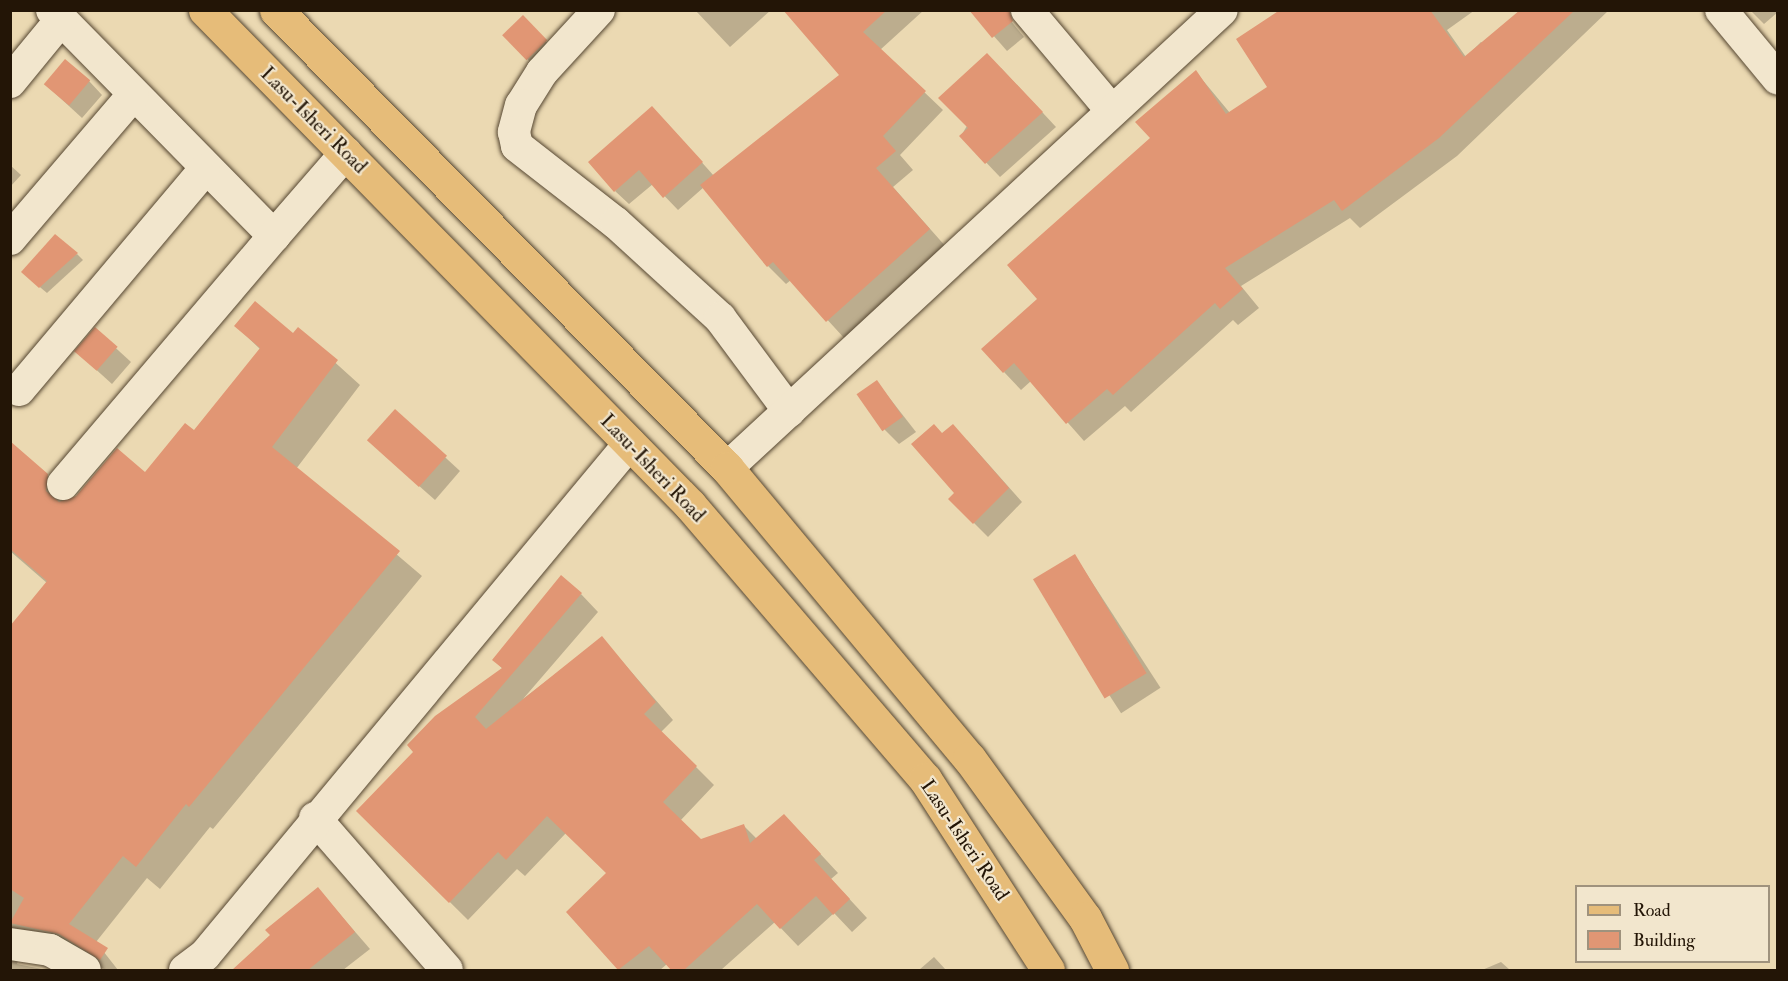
<!DOCTYPE html>
<style>
body{margin:0}
#map{position:relative;width:1788px;height:981px;overflow:hidden;background:#ebd9b2;font-family:"IM FELL Double Pica",serif}
div>[style]{position:absolute}
.shadow>*{inset:0;background:#0003;transform-origin:0 0}
.building>*{inset:0;background:#e19674;transform-origin:0 0}
.roads{filter:drop-shadow(0 0 2px #554631) drop-shadow(0 0 2px #554631)}
.minor>*{height:32px;margin:-16px;padding:0 16px;transform-origin:16px;border-radius:16px;background:#f2e6cd}
.primary>*{height:33px;margin:-16.5px;padding:0 16.5px;transform-origin:16.5px;border-radius:16.5px;background:#e6bc79}
span{translate:-50% -50%;white-space:nowrap;text-align:center;line-height:1.15;-webkit-text-stroke:4.5px #f2e6cd;paint-order:stroke}
.street-label{font-size:20px;color:#231506}
.frame{position:absolute;inset:0;border:12px solid #231506;pointer-events:none}
.legend{position:absolute;left:1575px;top:885px;width:195px;height:78px;box-sizing:border-box;background:#f2e6cd;border:2px solid #9f927d;margin:0;padding:8px 10px;list-style:none;font-size:18px;color:#231506}
.legend li{display:flex;align-items:center;gap:12px;height:30px}
.legend b{width:30px;border:2px solid #9f927d}
</style>
<div id="map">
<div class="shadow">
<i style="clip-path:polygon(695px 10px,771px 10px,730px 47px)"></i>
<i style="clip-path:polygon(785px 10px,924px 10px,880px 50px,943px 110px,900px 155px,913px 170px,893px 187px,947px 248px,845px 339px,791px 280px,786px 284px,768px 266px,704px 187px,678px 210px,653px 184px,629px 204px,615px 191px,666px 122px,714px 176px,841px 75px)"></i>
<i style="clip-path:polygon(971px 10px,1002px 10px,1024px 37px,1007px 51px)"></i>
<i style="clip-path:polygon(1283px 10px,1475px 10px,1447px 30px,1466px 57px,1481px 42px,1486px 46px,1522px 10px,1609px 10px,1457px 156px,1360px 228px,1350px 218px,1241px 286px,1259px 308px,1238px 325px,1233px 320px,1131px 412px,1125px 406px,1084px 441px,1031px 381px,1021px 390px,1004px 372px,1039px 299px,1196px 72px,1230px 113px,1269px 87px)"></i>
<i style="clip-path:polygon(1750px 10px,1778px 10px,1778px 12px,1764px 24px)"></i>
<i style="clip-path:polygon(530px 24px,552px 48px,534px 66px,504px 35px)"></i>
<i style="clip-path:polygon(1001px 68px,1056px 127px,1000px 177px,961px 136px)"></i>
<i style="clip-path:polygon(89px 81px,102px 95px,82px 118px,45px 84px)"></i>
<i style="clip-path:polygon(10px 165px,21px 175px,10px 187px)"></i>
<i style="clip-path:polygon(77px 254px,83px 260px,47px 293px,29px 278px)"></i>
<i style="clip-path:polygon(236px 326px,293px 335px,298px 329px,360px 385px,296px 469px,422px 576px,213px 829px,210px 827px,160px 889px,147px 878px,96px 942px,118px 970px,106px 970px,77px 955px,19px 957px,17px 964px,47px 970px,10px 970px,10px 628px,47px 583px,10px 551px,10px 455px,47px 476px,71px 499px,145px 474px,194px 432px,261px 350px)"></i>
<i style="clip-path:polygon(95px 329px,131px 362px,112px 384px,91px 365px)"></i>
<i style="clip-path:polygon(877px 382px,916px 432px,899px 444px,885px 430px)"></i>
<i style="clip-path:polygon(395px 411px,460px 471px,435px 500px,383px 454px)"></i>
<i style="clip-path:polygon(942px 435px,967px 440px,1022px 502px,988px 537px,950px 499px,956px 493px)"></i>
<i style="left:1075px;top:556px;width:157px;height:47px;rotate:57deg"></i>
<i style="clip-path:polygon(581px 594px,598px 612px,523px 699px,602px 638px,673px 720px,661px 732px,714px 785px,680px 821px,701px 841px,744px 826px,757px 839px,802px 834px,838px 873px,831px 879px,867px 918px,852px 932px,834px 913px,798px 946px,775px 922px,721px 970px,673px 970px,667px 964px,660px 970px,620px 970px,568px 912px,608px 873px,566px 833px,525px 876px,517px 869px,468px 920px,358px 811px,503px 669px,494px 660px)"></i>
<i style="clip-path:polygon(318px 889px,370px 949px,343px 970px,241px 970px)"></i>
<i style="clip-path:polygon(934px 957px,946px 970px,919px 970px)"></i>
<i style="clip-path:polygon(1501px 962px,1510px 970px,1482px 970px)"></i>
</div>
<div class="building">
<i style="clip-path:polygon(783px 10px,887px 10px,863px 32px,926px 91px,883px 136px,896px 151px,876px 168px,930px 229px,826px 322px,773px 262px,767px 267px,700px 185px,839px 75px)"></i>
<i style="clip-path:polygon(969px 10px,1009px 10px,1013px 21px,992px 38px)"></i>
<i style="clip-path:polygon(1280px 10px,1430px 10px,1464px 57px,1520px 10px,1575px 10px,1439px 138px,1342px 211px,1334px 200px,1225px 268px,1243px 289px,1220px 309px,1215px 303px,1113px 395px,1107px 389px,1066px 424px,1014px 363px,1003px 373px,981px 349px,1037px 299px,1007px 265px,1150px 138px,1135px 122px,1196px 70px,1226px 114px,1267px 87px,1236px 39px)"></i>
<i style="left:523px;top:15px;width:35px;height:29px;rotate:46deg"></i>
<i style="clip-path:polygon(987px 53px,1043px 112px,985px 164px,959px 136px,968px 128px,938px 98px)"></i>
<i style="left:65px;top:59px;width:33px;height:33px;rotate:40deg"></i>
<i style="clip-path:polygon(652px 106px,703px 162px,663px 198px,639px 170px,614px 192px,588px 162px)"></i>
<i style="clip-path:polygon(55px 234px,78px 253px,39px 288px,21px 272px)"></i>
<i style="clip-path:polygon(255px 301px,293px 333px,298px 327px,338px 360px,272px 447px,400px 551px,189px 807px,186px 804px,136px 867px,123px 856px,69px 924px,108px 948px,100px 960px,59px 934px,10px 923px,24px 898px,10px 889px,10px 626px,47px 581px,10px 549px,10px 441px,48px 474px,46px 491px,59px 502px,76px 496px,117px 448px,145px 472px,185px 423px,194px 430px,260px 348px,234px 326px)"></i>
<i style="left:95px;top:327px;width:30px;height:32px;rotate:41deg"></i>
<i style="left:877px;top:380px;width:45px;height:25px;rotate:55deg"></i>
<i style="left:395px;top:409px;width:70px;height:42px;rotate:42deg"></i>
<i style="clip-path:polygon(934px 424px,942px 433px,953px 424px,1009px 488px,973px 524px,948px 499px,954px 493px,911px 444px)"></i>
<i style="left:1075px;top:554px;width:139px;height:49px;rotate:59deg"></i>
<i style="clip-path:polygon(561px 575px,582px 593px,475px 717px,486px 729px,602px 636px,656px 702px,644px 714px,697px 766px,663px 802px,701px 839px,744px 824px,750px 843px,784px 814px,821px 854px,814px 860px,850px 899px,833px 915px,816px 896px,780px 929px,757px 904px,684px 970px,671px 970px,649px 946px,618px 970px,566px 912px,606px 873px,547px 816px,506px 860px,498px 852px,449px 903px,356px 811px,413px 752px,407px 745px,435px 716px,502px 668px,492px 660px)"></i>
<i style="clip-path:polygon(318px 887px,355px 932px,308px 970px,232px 970px,270px 935px,265px 930px)"></i>
</div>
<div class="roads">
<div class="minor">
<i style="left:52px;top:10px;width:317px;rotate:45.5deg"></i>
<i style="left:274px;top:236px;width:110px;rotate:-49.1deg"></i>
<i style="left:599px;top:10px;width:84px;rotate:132.6deg"></i>
<i style="left:542px;top:72px;width:39px;rotate:122deg"></i>
<i style="left:521px;top:105px;width:28px;rotate:105deg"></i>
<i style="left:514px;top:132px;width:14px;rotate:78deg"></i>
<i style="left:517px;top:146px;width:125px;rotate:37.9deg"></i>
<i style="left:616px;top:223px;width:141px;rotate:42.4deg"></i>
<i style="left:720px;top:318px;width:116px;rotate:53.4deg"></i>
<i style="left:1027px;top:10px;width:132px;rotate:49.9deg"></i>
<i style="left:1721px;top:10px;width:89px;rotate:50.4deg"></i>
<i style="left:10px;top:82px;width:80px;rotate:-50.6deg"></i>
<i style="left:10px;top:239px;width:189px;rotate:-49.5deg"></i>
<i style="left:19px;top:390px;width:287px;rotate:-49.9deg"></i>
<i style="left:727px;top:468px;width:674px;rotate:-42.78deg"></i>
<i style="left:63px;top:484px;width:326px;rotate:-49.6deg"></i>
<i style="left:315px;top:818px;width:201px;rotate:49deg"></i>
<i style="left:10px;top:944px;width:40px;rotate:8.5deg"></i>
<i style="left:50px;top:950px;width:40px;rotate:29.7deg"></i>
<i style="left:185px;top:970px;width:25px;rotate:-37deg"></i>
<i style="left:205px;top:955px;width:665px;rotate:-50.3deg"></i>
</div>
<div class="primary">
<i style="left:205px;top:10px;width:693px;rotate:45.58deg"></i>
<i style="left:690px;top:505px;width:361px;rotate:49.4deg"></i>
<i style="left:925px;top:779px;width:227px;rotate:57.2deg"></i>
<i style="left:276px;top:10px;width:643px;rotate:45.44deg"></i>
<i style="left:727px;top:468px;width:378px;rotate:50.2deg"></i>
<i style="left:969px;top:758px;width:198px;rotate:54.1deg"></i>
<i style="left:1085px;top:918px;width:59px;rotate:62.6deg"></i>
</div>
</div>
<div class="street-label">
<span style="left:314px;top:120px;rotate:45deg">Lasu-Isheri Road</span>
<span style="left:653px;top:468px;rotate:46deg">Lasu-Isheri Road</span>
<span style="left:965px;top:840px;rotate:56deg">Lasu-Isheri Road</span>
</div>
<div class="frame"></div>
<ul class="legend">
<li><b style="height:8px;background:#e6bc79"></b>Road</li>
<li><b style="height:16px;background:#e19674"></b>Building</li>
</ul>
</div>
